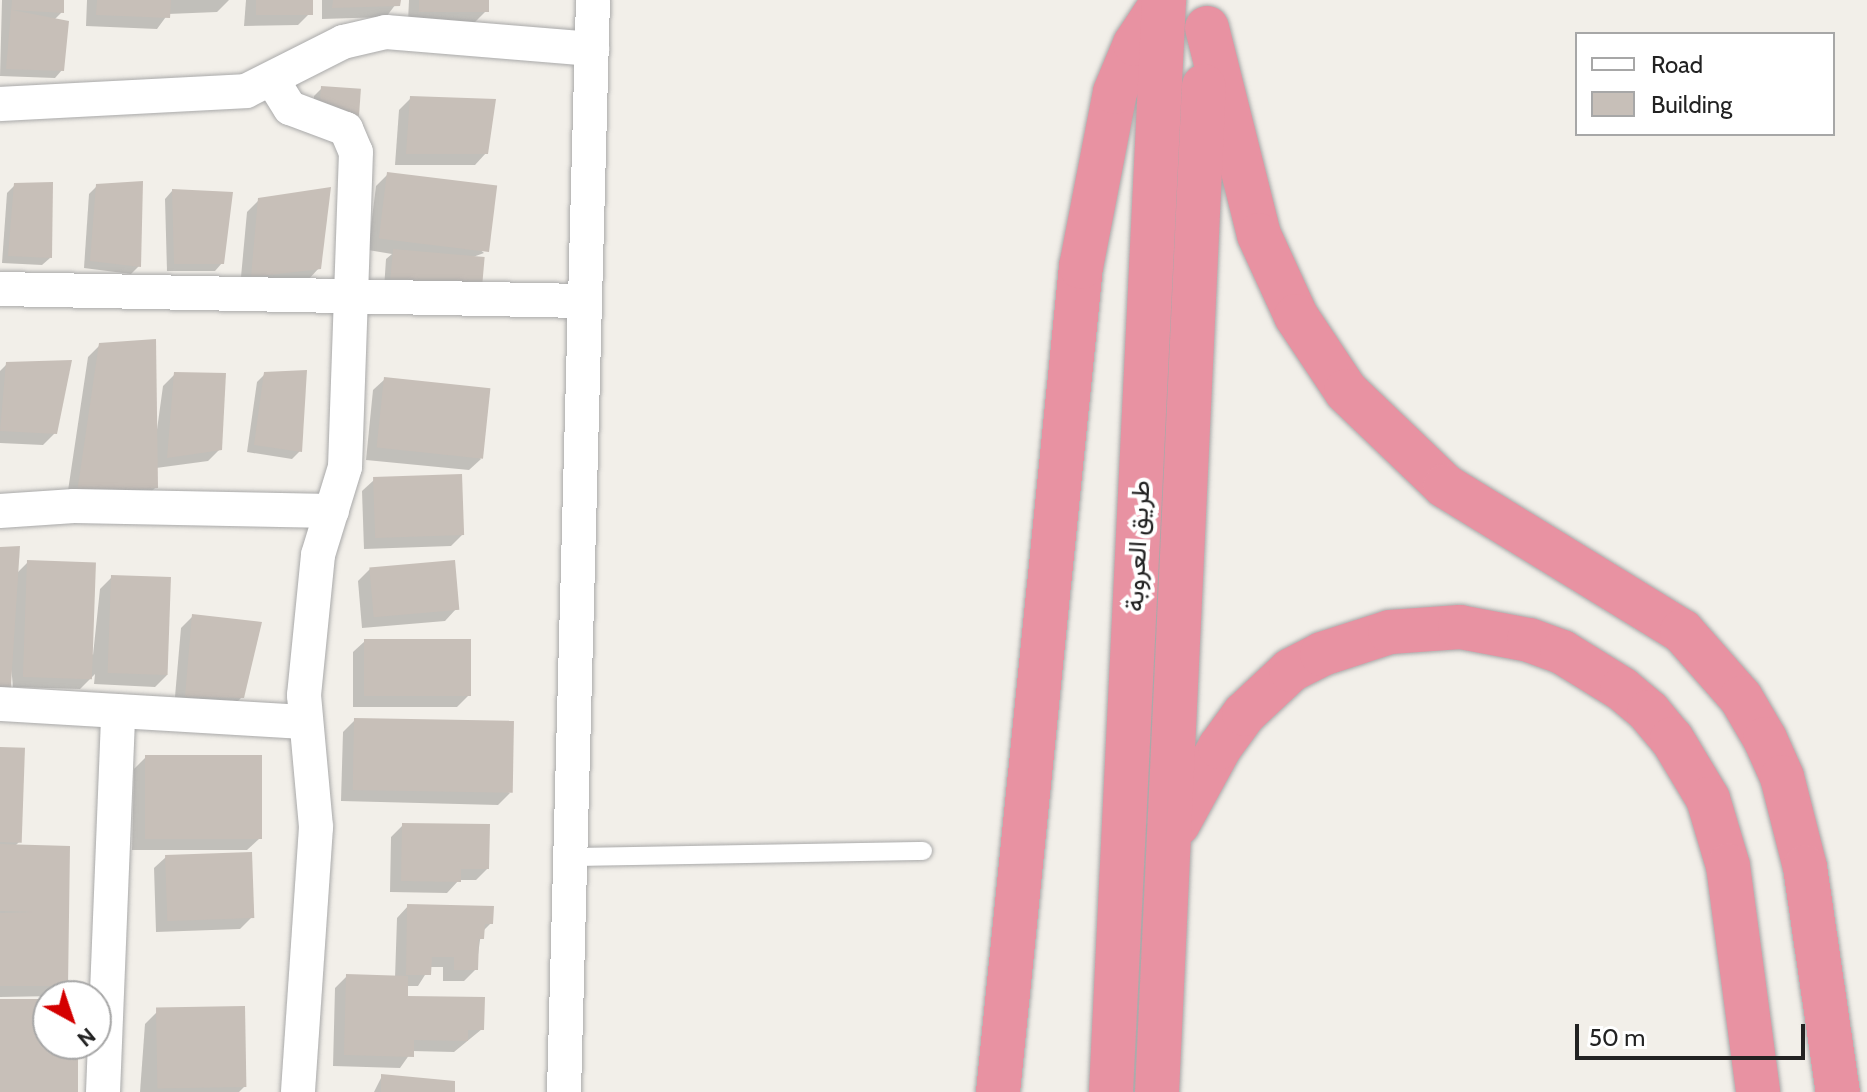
<!DOCTYPE html>
<meta charset="utf-8">
<style>
body{margin:0}
#map{position:relative;width:1867px;height:1092px;overflow:hidden;background:#f2efe9;font-family:Cabin,Vazirmatn,sans-serif}
div>[style]{position:absolute}
.shadow>*{inset:0;background:#0003}
.building>*{inset:0;background:#c7bfb8;transform-origin:0 0}
.roads{filter:drop-shadow(0 0 2px #a9a9a9) drop-shadow(0 0 2px #a9a9a9)}
.lane>*{height:18px;margin:-9px;padding:0 9px;transform-origin:9px;border-radius:9px;background:#fff}
.street>*{height:34px;margin:-17px;padding:0 17px;transform-origin:17px;border-radius:17px;background:#fff}
.highway>*{height:44px;margin:-22px;padding:0 22px;transform-origin:22px;border-radius:22px;background:#e892a2}
span{translate:-50% -50%;white-space:nowrap;text-align:center;line-height:1.15;-webkit-text-stroke:8px #fff;paint-order:stroke}
.street-label{font-size:26px;color:#222}
.legend{position:absolute;left:1575px;top:32px;width:260px;height:104px;box-sizing:border-box;background:#fff;border:2px solid #a7a7a7;margin:0;padding:10px 14px;list-style:none;font-size:24px;color:#222}
.legend li{display:flex;align-items:center;gap:16px;height:40px}
.legend b{width:40px;border:2px solid #a7a7a7}
.north{position:absolute;left:32px;top:980px;width:80px;height:80px;box-sizing:border-box;background:#fff;border:2px solid #a7a7a7;border-radius:50%;rotate:140deg;font-size:22px;font-weight:700;line-height:32px;text-align:center;color:#222}
.north::after{content:'';display:block;margin:auto;width:28px;height:36px;background:#d40000;clip-path:polygon(50% 0,100% 100%,50% 72%,0 100%)}
.scale{position:absolute;left:1575px;top:1024px;width:230px;height:36px;box-sizing:border-box;border:4px solid #222;border-top:0;padding-left:10px;font-size:24px;line-height:28px;white-space:nowrap;color:#222;-webkit-text-stroke:6px #fff;paint-order:stroke}
</style>
<div id="map">
<div class="shadow">
<i style="clip-path:polygon(2px 0,62px 0,62px 12px,54px 20px,62px 70px,55px 78px,0 76px)"></i>
<i style="clip-path:polygon(87px 0,229px 0,217px 12px,168px 14px,157px 29px,86px 26px)"></i>
<i style="clip-path:polygon(246px 0,311px 0,310px 13px,298px 25px,244px 26px)"></i>
<i style="clip-path:polygon(322px 0,399px 0,386px 17px,322px 19px)"></i>
<i style="clip-path:polygon(409px 0,487px 0,487px 10px,475px 22px,408px 22px)"></i>
<i style="clip-path:polygon(322px 88px,359px 91px,312px 120px,314px 96px)"></i>
<i style="clip-path:polygon(411px 98px,486px 153px,475px 165px,395px 165px,399px 110px)"></i>
<i style="clip-path:polygon(388px 174px,484px 253px,384px 289px,386px 259px,392px 254px,368px 250px,376px 186px)"></i>
<i style="clip-path:polygon(15px 185px,50px 258px,42px 265px,2px 263px,7px 193px)"></i>
<i style="clip-path:polygon(97px 186px,139px 266px,131px 274px,84px 268px,89px 194px)"></i>
<i style="clip-path:polygon(172px 191px,222px 263px,215px 271px,167px 271px,165px 199px)"></i>
<i style="clip-path:polygon(259px 200px,319px 268px,308px 280px,240px 288px,247px 212px)"></i>
<i style="clip-path:polygon(100px 345px,155px 444px,163px 386px,175px 374px,220px 449px,208px 461px,156px 468px,156px 487px,144px 499px,66px 504px,88px 357px)"></i>
<i style="clip-path:polygon(7px 364px,55px 433px,43px 445px,0 443px,0 371px)"></i>
<i style="clip-path:polygon(265px 374px,300px 451px,292px 459px,247px 452px,257px 382px)"></i>
<i style="clip-path:polygon(385px 379px,481px 459px,469px 470px,366px 460px,373px 390px)"></i>
<i style="clip-path:polygon(374px 480px,462px 535px,451px 546px,364px 549px,362px 491px)"></i>
<i style="clip-path:polygon(0 549px,16px 574px,28px 562px,93px 655px,100px 589px,112px 577px,167px 675px,155px 687px,94px 684px,95px 674px,80px 689px,13px 687px)"></i>
<i style="clip-path:polygon(370px 569px,456px 609px,445px 621px,362px 628px,358px 581px)"></i>
<i style="clip-path:polygon(193px 616px,242px 697px,230px 709px,174px 708px,181px 628px)"></i>
<i style="clip-path:polygon(365px 641px,469px 695px,457px 707px,353px 707px,353px 652px)"></i>
<i style="clip-path:polygon(355px 720px,510px 793px,498px 805px,341px 801px,343px 732px)"></i>
<i style="clip-path:polygon(0 749px,20px 841px,15px 846px,66px 985px,55px 996px,0 997px)"></i>
<i style="clip-path:polygon(146px 757px,259px 839px,247px 850px,132px 850px,134px 769px)"></i>
<i style="clip-path:polygon(403px 825px,488px 868px,476px 880px,459px 880px,447px 893px,390px 892px,391px 837px)"></i>
<i style="clip-path:polygon(166px 857px,252px 917px,240px 929px,156px 932px,154px 868px)"></i>
<i style="clip-path:polygon(408px 906px,491px 923px,481px 933px,476px 969px,464px 981px,443px 981px,443px 967px,430px 967px,418px 986px,406px 986px,406px 998px,482px 1029px,454px 1052px,412px 1051px,400px 1068px,333px 1066px,335px 988px,347px 976px,395px 978px,397px 918px)"></i>
<i style="clip-path:polygon(157px 1012px,244px 1087px,239px 1092px,140px 1092px,145px 1024px)"></i>
<i style="clip-path:polygon(382px 1076px,453px 1092px,374px 1092px)"></i>
</div>
<div class="building">
<i style="clip-path:polygon(12px 0,64px 0,64px 13px,12px 10px,69px 21px,64px 71px,6px 69px)"></i>
<i style="clip-path:polygon(97px 0,171px 0,170px 18px,96px 15px)"></i>
<i style="left:256px;top:0;width:57px;height:15px"></i>
<i style="clip-path:polygon(333px 0,401px 0,400px 6px,332px 8px)"></i>
<i style="left:419px;top:0;width:70px;height:12px"></i>
<i style="left:321px;top:86px;width:40px;height:27px;rotate:4deg"></i>
<i style="clip-path:polygon(410px 96px,496px 99px,488px 154px,406px 154px)"></i>
<i style="left:387px;top:172px;width:111px;height:67px;rotate:7deg"></i>
<i style="clip-path:polygon(143px 181px,141px 267px,90px 261px,96px 184px)"></i>
<i style="clip-path:polygon(53px 182px,52px 258px,8px 256px,14px 183px)"></i>
<i style="clip-path:polygon(331px 187px,321px 269px,251px 277px,258px 198px)"></i>
<i style="clip-path:polygon(172px 189px,233px 192px,224px 264px,174px 264px)"></i>
<i style="left:393px;top:249px;width:92px;height:33px;rotate:5deg"></i>
<i style="clip-path:polygon(156px 339px,158px 488px,77px 493px,99px 343px)"></i>
<i style="clip-path:polygon(72px 360px,57px 434px,0 431px,6px 362px)"></i>
<i style="clip-path:polygon(307px 370px,302px 452px,254px 445px,264px 372px)"></i>
<i style="clip-path:polygon(174px 372px,226px 373px,222px 450px,167px 458px)"></i>
<i style="left:384px;top:377px;width:107px;height:71px;rotate:6deg"></i>
<i style="left:462px;top:474px;width:61px;height:89px;rotate:88deg"></i>
<i style="clip-path:polygon(20px 546px,10px 700px,0 699px,0 547px)"></i>
<i style="left:27px;top:560px;width:69px;height:117px;rotate:2deg"></i>
<i style="left:455px;top:560px;width:50px;height:86px;rotate:85deg"></i>
<i style="left:111px;top:575px;width:60px;height:98px;rotate:2deg"></i>
<i style="clip-path:polygon(192px 614px,262px 622px,244px 698px,185px 697px)"></i>
<i style="left:364px;top:639px;width:107px;height:57px"></i>
<i style="left:354px;top:718px;width:160px;height:72px;rotate:1deg"></i>
<i style="left:0;top:747px;width:25px;height:95px;rotate:2deg"></i>
<i style="left:145px;top:755px;width:117px;height:84px"></i>
<i style="clip-path:polygon(402px 823px,490px 824px,489px 869px,461px 869px,461px 882px,401px 881px)"></i>
<i style="clip-path:polygon(0 844px,70px 846px,68px 986px,0 986px,0 913px,33px 912px,0 911px)"></i>
<i style="left:252px;top:852px;width:66px;height:87px;rotate:88deg"></i>
<i style="clip-path:polygon(407px 904px,494px 906px,493px 924px,485px 924px,484px 939px,479px 939px,478px 970px,454px 970px,454px 957px,432px 957px,431px 975px,406px 975px)"></i>
<i style="clip-path:polygon(346px 974px,408px 976px,408px 996px,485px 997px,484px 1030px,468px 1030px,468px 1041px,414px 1040px,414px 1057px,344px 1055px)"></i>
<i style="clip-path:polygon(0 999px,48px 999px,48px 1044px,78px 1044px,78px 1092px,0 1092px)"></i>
<i style="left:245px;top:1006px;width:81px;height:89px;rotate:89deg"></i>
<i style="clip-path:polygon(381px 1074px,455px 1081px,455px 1092px,381px 1092px)"></i>
</div>
<div class="roads">
<div class="lane">
<i style="left:571px;top:857px;width:352px;rotate:-1deg"></i>
</div>
<div class="street">
<i style="left:273px;top:81px;width:32px;rotate:58deg"></i>
<i style="left:290px;top:108px;width:60px;rotate:20.6deg"></i>
<i style="left:346px;top:129px;width:25px;rotate:67deg"></i>
<i style="left:356px;top:152px;width:315px;rotate:92deg"></i>
<i style="left:345px;top:467px;width:92px;rotate:107.1deg"></i>
<i style="left:318px;top:555px;width:141px;rotate:95.7deg"></i>
<i style="left:304px;top:695px;width:133px;rotate:84.8deg"></i>
<i style="left:316px;top:827px;width:266px;rotate:93.9deg"></i>
<i style="left:0;top:104px;width:246px;rotate:-3deg"></i>
<i style="left:246px;top:91px;width:109px;rotate:-26.8deg"></i>
<i style="left:343px;top:42px;width:44px;rotate:-13.1deg"></i>
<i style="left:386px;top:32px;width:207px;rotate:4.7deg"></i>
<i style="left:0;top:289px;width:585px;rotate:1.18deg"></i>
<i style="left:0;top:511px;width:74px;rotate:-3.9deg"></i>
<i style="left:74px;top:506px;width:258px;rotate:1.1deg"></i>
<i style="left:0;top:704px;width:304px;rotate:3.4deg"></i>
<i style="left:103px;top:1092px;width:381px;rotate:-87.7deg"></i>
<i style="left:564px;top:1092px;width:1092px;rotate:-88.48deg"></i>
</div>
<div class="highway">
<i style="left:1207px;top:28px;width:213px;rotate:75.9deg"></i>
<i style="left:1259px;top:235px;width:89px;rotate:65.4deg"></i>
<i style="left:1296px;top:316px;width:90px;rotate:56.3deg"></i>
<i style="left:1346px;top:391px;width:137px;rotate:43.8deg"></i>
<i style="left:1445px;top:486px;width:278px;rotate:31.5deg"></i>
<i style="left:1682px;top:631px;width:89px;rotate:48.6deg"></i>
<i style="left:1741px;top:698px;width:48px;rotate:59.7deg"></i>
<i style="left:1765px;top:739px;width:42px;rotate:65.9deg"></i>
<i style="left:1782px;top:777px;width:93px;rotate:75.7deg"></i>
<i style="left:1805px;top:867px;width:227px;rotate:81.7deg"></i>
<i style="left:1178px;top:824px;width:88px;rotate:-61.4deg"></i>
<i style="left:1220px;top:747px;width:41px;rotate:-54deg"></i>
<i style="left:1244px;top:714px;width:64px;rotate:-43.1deg"></i>
<i style="left:1291px;top:670px;width:35px;rotate:-27deg"></i>
<i style="left:1322px;top:654px;width:71px;rotate:-17.9deg"></i>
<i style="left:1390px;top:632px;width:70px;rotate:-4.1deg"></i>
<i style="left:1460px;top:627px;width:70px;rotate:10.7deg"></i>
<i style="left:1529px;top:640px;width:35px;rotate:20deg"></i>
<i style="left:1562px;top:652px;width:70px;rotate:31.7deg"></i>
<i style="left:1622px;top:689px;width:35px;rotate:40deg"></i>
<i style="left:1649px;top:712px;width:35px;rotate:50deg"></i>
<i style="left:1672px;top:739px;width:70px;rotate:59deg"></i>
<i style="left:1708px;top:799px;width:70px;rotate:73.4deg"></i>
<i style="left:1728px;top:866px;width:228px;rotate:82.4deg"></i>
<i style="left:998px;top:1092px;width:829px;rotate:-84.26deg"></i>
<i style="left:1081px;top:267px;width:178px;rotate:-79deg"></i>
<i style="left:1115px;top:92px;width:52px;rotate:-67.4deg"></i>
<i style="left:1135px;top:44px;width:53px;rotate:-56.6deg"></i>
<i style="left:1111px;top:1092px;width:1093px;rotate:-87.22deg"></i>
<i style="left:1157px;top:1092px;width:1007px;rotate:-87.33deg"></i>
</div>
</div>
<div class="street-label">
<span style="left:1138px;top:546px;rotate:-87deg">طريق العروبة</span>
</div>
<ul class="legend">
<li><b style="height:10px;background:#fff"></b>Road</li>
<li><b style="height:22px;background:#c7bfb8"></b>Building</li>
</ul>
<div class="north">N</div>
<div class="scale">50 m</div>
</div>
